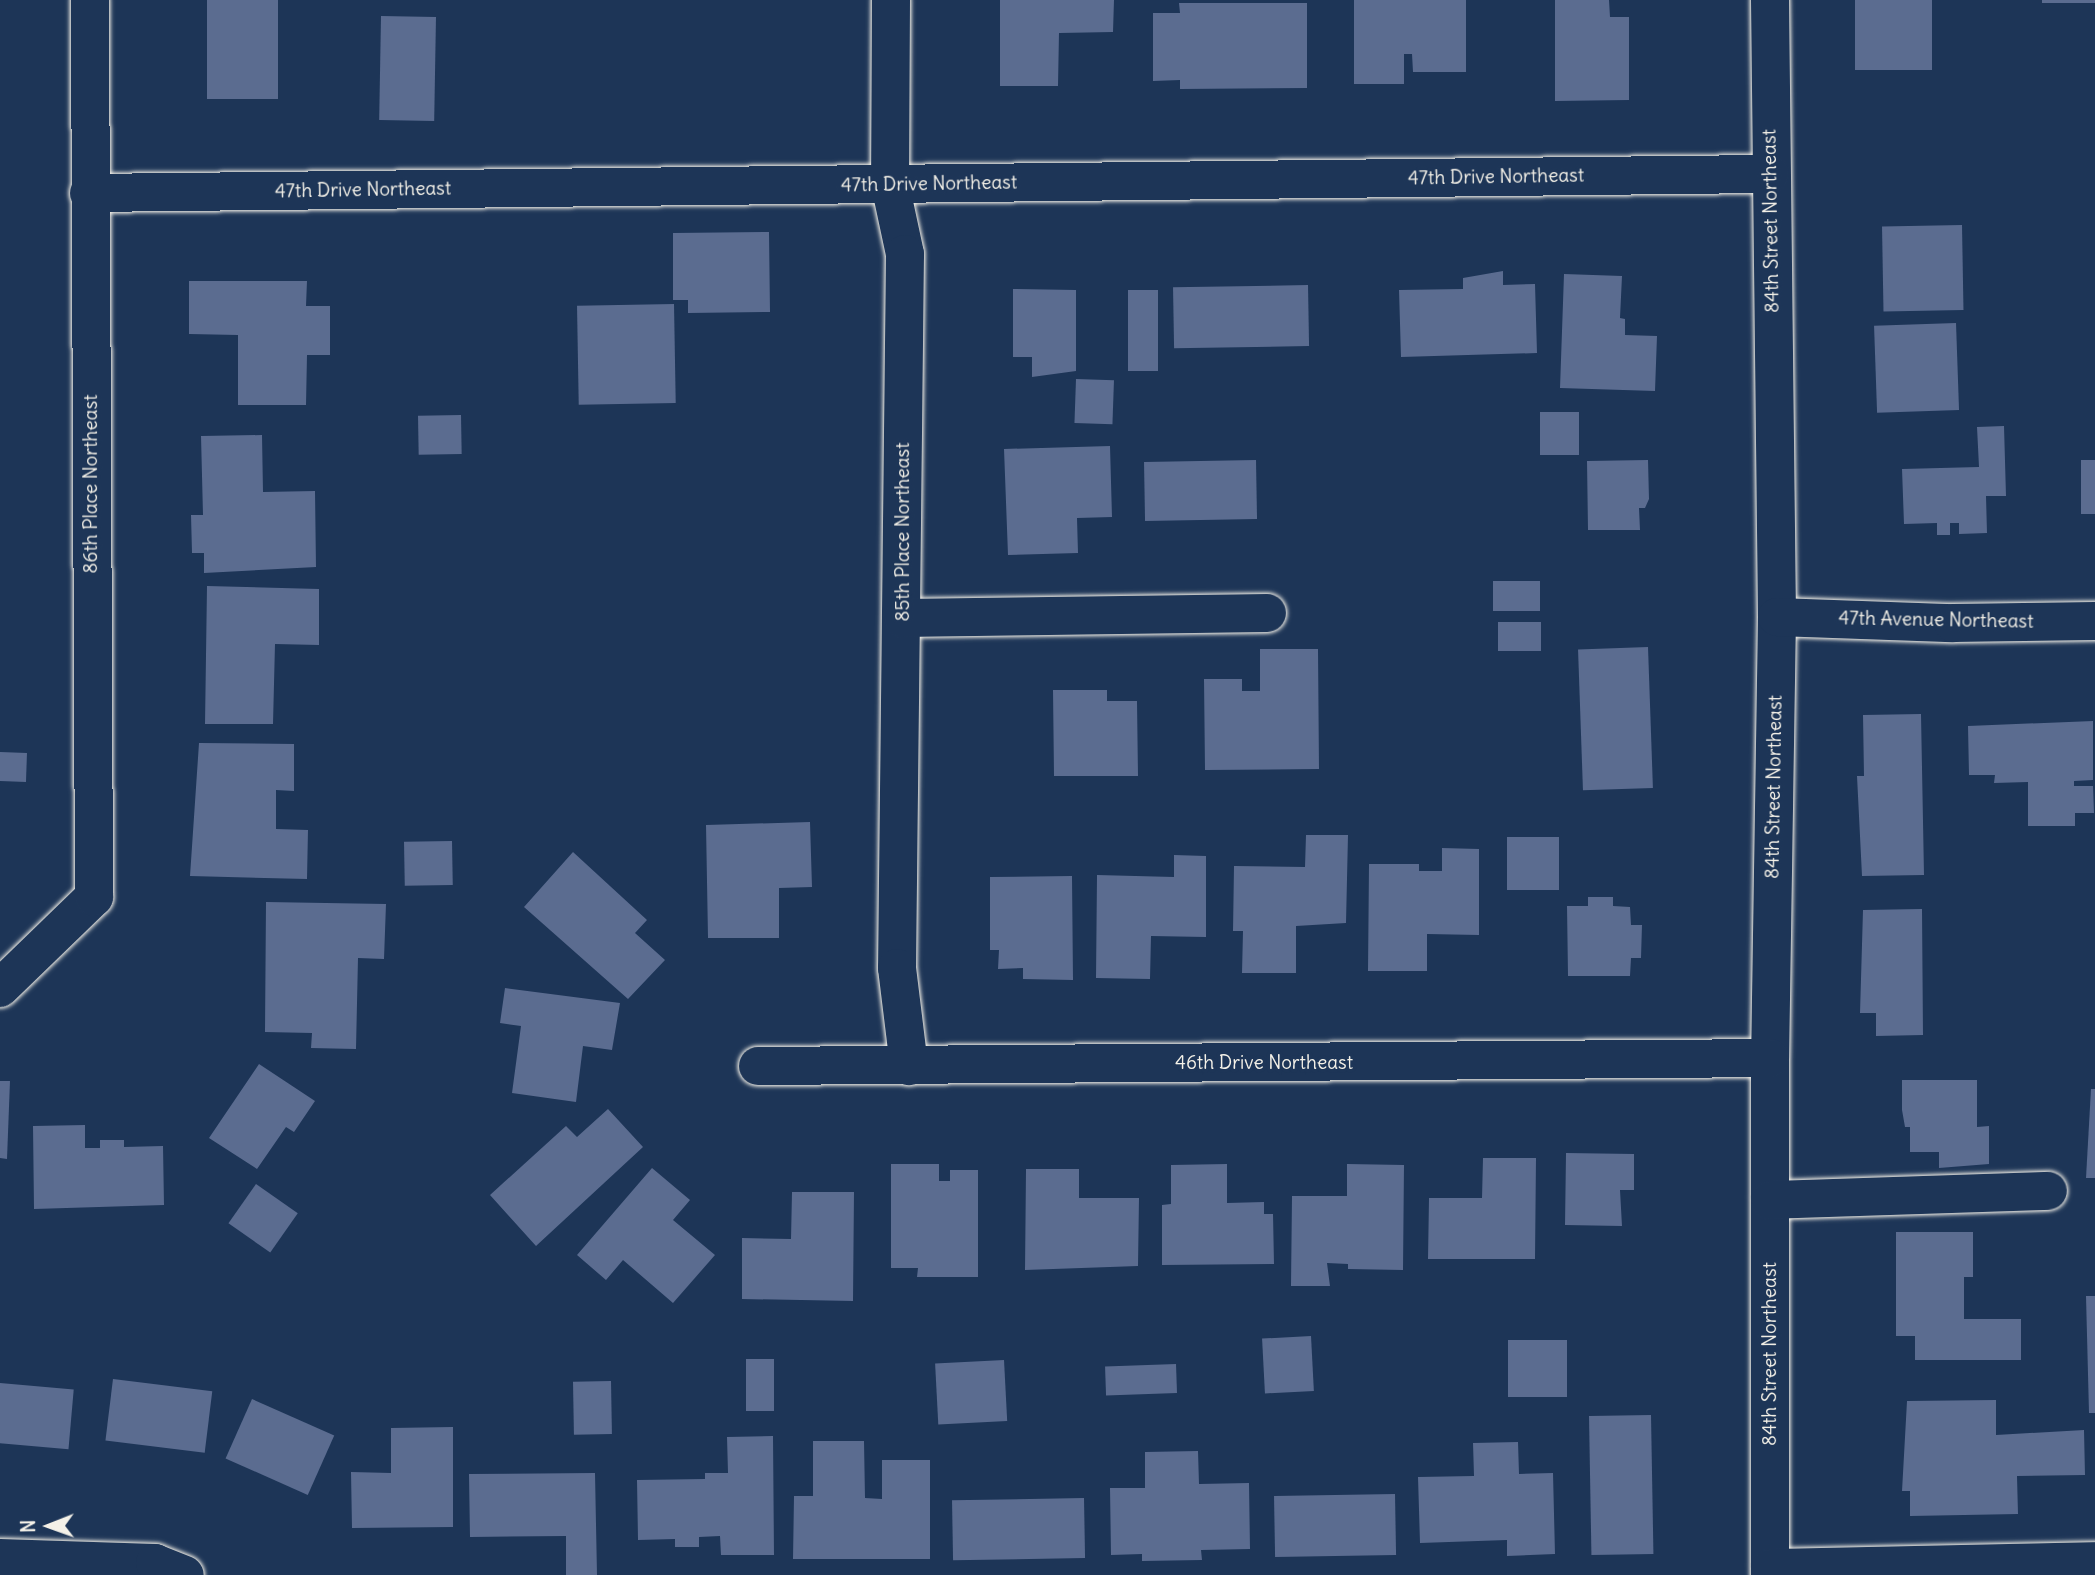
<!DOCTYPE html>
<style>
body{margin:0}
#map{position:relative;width:2095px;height:1575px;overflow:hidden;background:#1d3557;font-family:Delius,sans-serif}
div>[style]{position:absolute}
.building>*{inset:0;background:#5b6c90;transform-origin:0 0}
.roads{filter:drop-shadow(0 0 2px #f4f1e8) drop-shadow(0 0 2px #f4f1e8)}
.minor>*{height:38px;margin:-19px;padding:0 19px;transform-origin:19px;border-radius:19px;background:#1d3557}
span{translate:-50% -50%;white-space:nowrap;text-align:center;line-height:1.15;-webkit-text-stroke:7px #1d3557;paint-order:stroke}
.street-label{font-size:19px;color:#f4f1e8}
.north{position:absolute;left:14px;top:1491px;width:70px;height:70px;-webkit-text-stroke:5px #1d3557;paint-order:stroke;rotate:269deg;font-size:19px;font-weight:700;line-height:28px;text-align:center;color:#f4f1e8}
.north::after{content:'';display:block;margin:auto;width:24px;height:32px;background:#f4f1e8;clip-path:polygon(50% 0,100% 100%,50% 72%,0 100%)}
</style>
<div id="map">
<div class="building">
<i style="left:207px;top:0;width:71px;height:99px"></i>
<i style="clip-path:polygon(1000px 0,1114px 0,1113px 32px,1059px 33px,1058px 86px,1000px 86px)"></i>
<i style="clip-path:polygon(1354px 0,1466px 0,1466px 72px,1413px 72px,1412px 54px,1404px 54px,1404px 84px,1354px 84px)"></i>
<i style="clip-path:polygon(1555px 0,1609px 0,1610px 17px,1629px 17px,1629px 100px,1555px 101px)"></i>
<i style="left:1855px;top:0;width:77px;height:70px"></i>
<i style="left:2042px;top:0;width:53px;height:3px"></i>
<i style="clip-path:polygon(1179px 3px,1307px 3px,1307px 88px,1180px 89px,1180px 80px,1153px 81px,1153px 13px,1180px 13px)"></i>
<i style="left:381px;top:16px;width:55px;height:104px;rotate:1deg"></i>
<i style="left:1962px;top:225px;width:85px;height:80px;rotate:89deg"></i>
<i style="clip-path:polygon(769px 232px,770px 312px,688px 313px,688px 300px,673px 300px,673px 233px)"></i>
<i style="clip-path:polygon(1503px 271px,1503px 285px,1535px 284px,1537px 353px,1401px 357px,1399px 290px,1463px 289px,1463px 278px)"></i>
<i style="clip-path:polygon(1564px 274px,1622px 276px,1620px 318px,1625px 319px,1625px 335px,1657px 336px,1655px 391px,1560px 388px)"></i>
<i style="clip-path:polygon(189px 281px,307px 281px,306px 306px,330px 306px,330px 355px,307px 355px,306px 405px,238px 405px,238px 335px,189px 334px)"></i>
<i style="left:1308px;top:285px;width:61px;height:135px;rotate:89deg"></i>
<i style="clip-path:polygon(1013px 289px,1076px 290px,1076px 371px,1032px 377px,1032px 357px,1013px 357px)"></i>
<i style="left:1128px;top:290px;width:30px;height:81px"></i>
<i style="left:674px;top:304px;width:99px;height:97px;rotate:89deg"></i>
<i style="left:1956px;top:323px;width:87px;height:82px;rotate:88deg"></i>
<i style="left:1076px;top:379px;width:38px;height:44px;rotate:2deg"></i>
<i style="left:1540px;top:412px;width:39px;height:43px"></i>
<i style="left:461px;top:415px;width:39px;height:43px;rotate:89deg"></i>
<i style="clip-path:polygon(2004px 426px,2006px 496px,1986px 496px,1987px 533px,1959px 534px,1959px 523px,1950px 523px,1950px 535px,1937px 535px,1937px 523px,1904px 524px,1902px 469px,1979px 467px,1977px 427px)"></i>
<i style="clip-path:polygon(262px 435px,263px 492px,315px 491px,316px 567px,204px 573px,204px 553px,192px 553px,191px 515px,203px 515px,201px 436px)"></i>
<i style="clip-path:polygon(1110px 446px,1112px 517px,1077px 518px,1078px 553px,1008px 555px,1004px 449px)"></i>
<i style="left:1256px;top:460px;width:59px;height:112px;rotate:89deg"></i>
<i style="clip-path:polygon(1648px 460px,1649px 499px,1645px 508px,1639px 508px,1640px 530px,1588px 530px,1587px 461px)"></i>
<i style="left:2081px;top:460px;width:14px;height:54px"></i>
<i style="left:1493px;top:581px;width:47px;height:30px"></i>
<i style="clip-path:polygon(207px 586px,319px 589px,319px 645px,275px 644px,273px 724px,205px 724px)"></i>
<i style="left:1498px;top:622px;width:43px;height:29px"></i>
<i style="left:1648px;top:647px;width:141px;height:70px;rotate:88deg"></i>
<i style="clip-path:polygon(1260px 649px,1318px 649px,1319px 769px,1205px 770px,1204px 679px,1242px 679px,1242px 691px,1260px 691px)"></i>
<i style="clip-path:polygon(1053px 690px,1107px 690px,1107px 701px,1137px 701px,1138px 776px,1054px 776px)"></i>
<i style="clip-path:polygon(1921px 714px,1924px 875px,1862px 876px,1857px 776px,1864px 776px,1863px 715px)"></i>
<i style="clip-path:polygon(2093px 721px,2093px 780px,2074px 781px,2074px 786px,2093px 786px,2094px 813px,2075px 813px,2075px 826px,2028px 826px,2028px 782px,1994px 783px,1995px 775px,1969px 775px,1968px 726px)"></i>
<i style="clip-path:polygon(199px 743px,294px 744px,294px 791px,276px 790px,276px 829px,308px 830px,307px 879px,190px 876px)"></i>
<i style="left:0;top:752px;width:27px;height:29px;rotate:2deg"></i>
<i style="clip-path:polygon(810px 822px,812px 887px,779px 888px,779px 938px,708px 938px,706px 825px)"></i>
<i style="clip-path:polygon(1306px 835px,1348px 835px,1346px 923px,1296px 926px,1296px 973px,1242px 973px,1243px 931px,1233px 931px,1234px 866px,1305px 867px)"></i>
<i style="left:1507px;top:837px;width:52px;height:53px"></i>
<i style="left:452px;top:841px;width:44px;height:48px;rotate:89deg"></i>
<i style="clip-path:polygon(1442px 848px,1479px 849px,1479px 935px,1427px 934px,1427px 971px,1368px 971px,1369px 864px,1419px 864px,1419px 871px,1442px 871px)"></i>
<i style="clip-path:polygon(573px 852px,647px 920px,635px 933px,665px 960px,628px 999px,524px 907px)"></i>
<i style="clip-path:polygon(1174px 855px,1206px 856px,1206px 937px,1151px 936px,1150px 979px,1096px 978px,1097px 875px,1174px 877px)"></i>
<i style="clip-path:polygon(1072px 876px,1073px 980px,1023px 979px,1023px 968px,998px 969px,999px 950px,990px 950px,990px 877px)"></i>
<i style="clip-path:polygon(1588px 897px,1613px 897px,1613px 906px,1630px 907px,1631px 925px,1642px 925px,1641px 958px,1631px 958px,1630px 976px,1568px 976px,1567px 906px,1588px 906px)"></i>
<i style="clip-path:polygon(266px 902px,386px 904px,384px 959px,358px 958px,356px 1049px,311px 1048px,312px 1033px,265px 1032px)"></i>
<i style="clip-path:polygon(1922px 909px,1923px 1035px,1876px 1036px,1876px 1013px,1860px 1013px,1863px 910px)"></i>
<i style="clip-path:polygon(505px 988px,620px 1003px,612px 1050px,583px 1046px,576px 1102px,512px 1093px,521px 1026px,500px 1023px)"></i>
<i style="clip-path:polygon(259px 1064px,315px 1101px,294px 1132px,286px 1127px,257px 1169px,209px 1138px)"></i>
<i style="clip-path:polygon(1902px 1080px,1977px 1080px,1977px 1127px,1989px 1126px,1989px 1164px,1939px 1168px,1939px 1152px,1910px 1152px,1910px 1127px,1905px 1127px,1902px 1110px)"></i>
<i style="clip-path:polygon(0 1081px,10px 1081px,7px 1159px,0 1158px)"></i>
<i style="clip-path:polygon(2091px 1089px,2095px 1089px,2095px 1178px,2086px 1178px)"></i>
<i style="clip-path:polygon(608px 1109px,643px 1147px,536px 1246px,490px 1195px,566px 1126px,577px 1137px)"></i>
<i style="clip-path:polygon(85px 1125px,85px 1148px,100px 1148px,100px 1140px,124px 1140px,124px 1147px,163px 1146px,164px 1205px,34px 1209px,33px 1126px)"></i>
<i style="clip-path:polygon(1566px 1153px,1634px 1154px,1634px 1190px,1620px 1190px,1622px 1226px,1565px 1225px)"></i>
<i style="clip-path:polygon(1483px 1158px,1536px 1158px,1535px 1259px,1428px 1259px,1429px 1198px,1482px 1198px)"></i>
<i style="clip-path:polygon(891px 1164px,939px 1164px,939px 1181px,950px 1181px,950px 1170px,978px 1170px,978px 1277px,917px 1277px,918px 1268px,891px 1268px)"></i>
<i style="clip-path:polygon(1227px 1164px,1227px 1203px,1264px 1202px,1264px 1214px,1273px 1214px,1274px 1264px,1162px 1265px,1162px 1205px,1171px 1204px,1171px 1165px)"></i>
<i style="clip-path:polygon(1347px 1164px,1404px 1165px,1403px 1270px,1348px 1269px,1348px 1264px,1327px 1263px,1330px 1286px,1291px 1286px,1292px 1196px,1347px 1196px)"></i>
<i style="clip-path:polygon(652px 1168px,690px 1200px,673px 1220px,715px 1255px,673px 1303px,623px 1260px,606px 1280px,577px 1255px)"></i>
<i style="clip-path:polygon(1026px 1169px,1079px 1169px,1079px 1198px,1139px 1198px,1138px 1266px,1025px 1270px)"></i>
<i style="left:256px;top:1184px;width:51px;height:48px;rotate:35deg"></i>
<i style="clip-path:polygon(792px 1192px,854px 1192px,853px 1301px,742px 1299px,742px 1238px,791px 1239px)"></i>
<i style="clip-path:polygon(1896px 1232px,1973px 1232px,1973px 1277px,1964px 1277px,1964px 1319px,2021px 1319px,2021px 1360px,1915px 1360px,1915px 1336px,1896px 1336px)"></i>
<i style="clip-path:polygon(2086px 1296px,2095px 1296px,2095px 1413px,2089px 1413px)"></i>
<i style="left:1311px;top:1336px;width:55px;height:49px;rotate:87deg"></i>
<i style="left:1508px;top:1340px;width:59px;height:57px"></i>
<i style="left:746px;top:1359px;width:28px;height:52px"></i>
<i style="left:1004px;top:1360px;width:61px;height:69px;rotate:87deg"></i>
<i style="left:1176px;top:1364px;width:29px;height:71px;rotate:88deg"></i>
<i style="left:113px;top:1379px;width:100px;height:62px;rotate:7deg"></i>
<i style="left:611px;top:1381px;width:53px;height:38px;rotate:89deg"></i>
<i style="left:0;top:1383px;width:74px;height:60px;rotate:5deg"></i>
<i style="left:252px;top:1399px;width:90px;height:65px;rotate:24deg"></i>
<i style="clip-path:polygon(1996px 1400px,1996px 1435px,2084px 1430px,2085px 1475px,2017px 1476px,2018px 1514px,1910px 1516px,1910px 1491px,1902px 1491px,1907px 1401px)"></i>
<i style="left:1651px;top:1415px;width:139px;height:62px;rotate:89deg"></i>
<i style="clip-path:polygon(453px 1427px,453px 1527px,352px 1528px,351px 1472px,391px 1473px,391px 1428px)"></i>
<i style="clip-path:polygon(773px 1436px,774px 1555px,721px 1555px,720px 1536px,699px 1537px,699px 1547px,675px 1547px,675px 1539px,638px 1540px,637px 1480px,705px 1479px,705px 1473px,728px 1473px,727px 1437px)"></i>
<i style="clip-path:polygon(813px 1441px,864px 1441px,865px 1498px,882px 1499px,882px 1460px,930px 1460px,930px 1559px,793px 1559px,794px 1496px,813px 1496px)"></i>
<i style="clip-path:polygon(1518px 1442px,1519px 1474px,1553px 1473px,1555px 1554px,1507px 1556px,1507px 1540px,1420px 1543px,1418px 1477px,1474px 1476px,1473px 1443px)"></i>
<i style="clip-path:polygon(1198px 1451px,1199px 1484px,1249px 1483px,1250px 1549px,1201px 1550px,1202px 1560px,1142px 1561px,1142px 1554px,1111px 1555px,1110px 1488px,1145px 1488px,1145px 1452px)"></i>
<i style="clip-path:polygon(595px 1473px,597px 1575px,566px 1575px,566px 1536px,470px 1537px,469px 1474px)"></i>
<i style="left:1395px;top:1494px;width:61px;height:121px;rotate:89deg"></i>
<i style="left:1084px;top:1498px;width:60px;height:132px;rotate:89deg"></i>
</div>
<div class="roads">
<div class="minor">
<i style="left:891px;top:0;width:184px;rotate:90.3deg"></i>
<i style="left:890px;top:184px;width:72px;rotate:77.9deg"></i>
<i style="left:905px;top:254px;width:714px;rotate:90.64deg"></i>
<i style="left:897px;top:968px;width:99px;rotate:83deg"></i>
<i style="left:1770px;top:0;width:617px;rotate:89.35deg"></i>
<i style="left:1777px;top:617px;width:441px;rotate:90.9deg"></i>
<i style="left:1770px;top:1058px;width:517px;rotate:90deg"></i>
<i style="left:89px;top:193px;width:1681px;rotate:-0.65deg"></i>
<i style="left:1777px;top:617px;width:176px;rotate:2deg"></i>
<i style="left:1953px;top:623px;width:142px;rotate:-0.8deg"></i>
<i style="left:903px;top:618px;width:364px;rotate:-0.8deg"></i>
<i style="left:0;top:988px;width:131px;rotate:-44.1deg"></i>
<i style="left:94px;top:897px;width:897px;rotate:-90.26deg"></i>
<i style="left:758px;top:1066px;width:1012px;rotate:-0.45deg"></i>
<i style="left:1770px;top:1200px;width:278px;rotate:-1.9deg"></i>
<i style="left:0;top:1558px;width:155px;rotate:1.8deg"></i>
<i style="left:155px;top:1563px;width:32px;rotate:22deg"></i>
<i style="left:1770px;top:1568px;width:325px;rotate:-1.2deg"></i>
</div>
</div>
<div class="street-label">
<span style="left:1496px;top:177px;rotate:-1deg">47th Drive Northeast</span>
<span style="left:929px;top:184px;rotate:-1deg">47th Drive Northeast</span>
<span style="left:363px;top:190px;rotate:-1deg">47th Drive Northeast</span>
<span style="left:1771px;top:221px;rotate:-91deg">84th Street Northeast</span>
<span style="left:91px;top:484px;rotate:-90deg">86th Place Northeast</span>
<span style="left:903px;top:532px;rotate:-90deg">85th Place Northeast</span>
<span style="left:1936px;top:620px;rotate:1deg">47th Avenue Northeast</span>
<span style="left:1774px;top:787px;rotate:-89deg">84th Street Northeast</span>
<span style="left:1264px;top:1063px">46th Drive Northeast</span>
<span style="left:1770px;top:1354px;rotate:-90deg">84th Street Northeast</span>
</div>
<div class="north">N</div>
</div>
